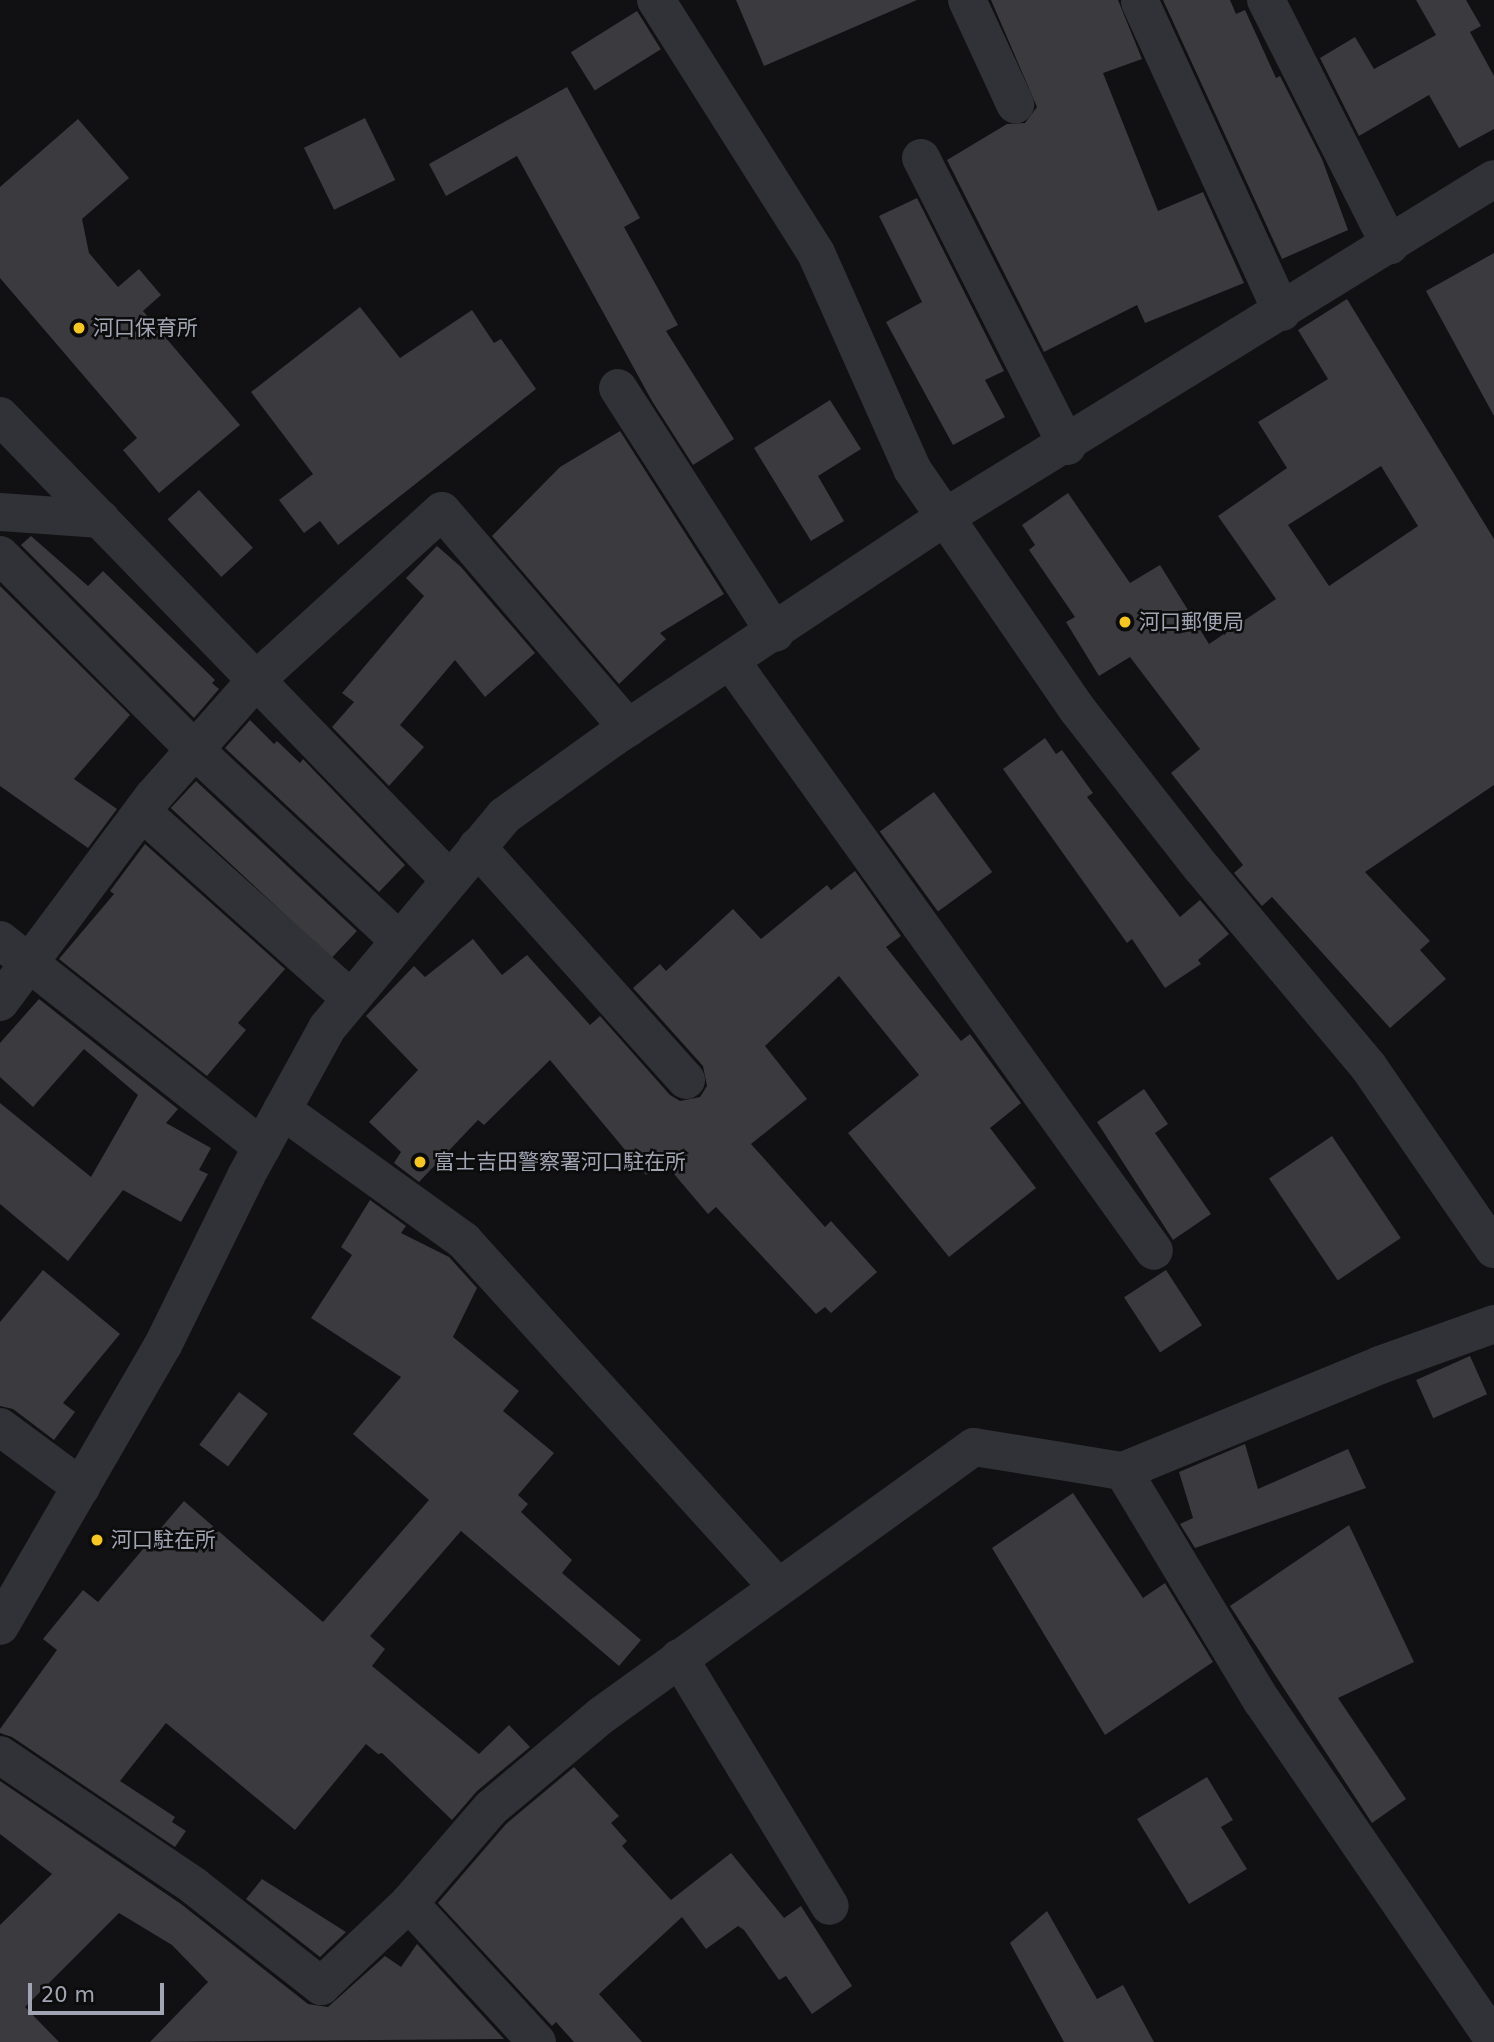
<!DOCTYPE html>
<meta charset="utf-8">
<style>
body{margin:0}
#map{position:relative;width:1494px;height:2042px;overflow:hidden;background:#111012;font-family:"DejaVu Sans","Noto Sans JP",sans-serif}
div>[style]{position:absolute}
.building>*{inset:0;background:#3a3a3f;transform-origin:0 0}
.minor>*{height:38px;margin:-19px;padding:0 19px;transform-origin:19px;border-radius:19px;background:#313237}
.dots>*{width:19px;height:19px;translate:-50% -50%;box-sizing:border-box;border:4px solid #0c0c0d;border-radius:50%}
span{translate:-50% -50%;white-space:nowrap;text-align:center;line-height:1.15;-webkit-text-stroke:5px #0c0c0d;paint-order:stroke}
.poi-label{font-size:21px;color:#a1a5b3}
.left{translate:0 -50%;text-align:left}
.scale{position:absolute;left:28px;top:1983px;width:136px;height:32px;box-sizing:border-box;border:4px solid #a1a5b3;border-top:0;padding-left:9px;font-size:21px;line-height:24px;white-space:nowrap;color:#a1a5b3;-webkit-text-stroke:5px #0c0c0d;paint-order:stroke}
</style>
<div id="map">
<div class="building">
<i style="clip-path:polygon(736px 0,917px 0,764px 66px)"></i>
<i style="clip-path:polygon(991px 0,1118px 0,1142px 59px,1103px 73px,1158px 211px,1203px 192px,1244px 283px,1145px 323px,1137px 305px,1044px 352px,947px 160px,1007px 124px,1025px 123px,1037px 107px)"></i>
<i style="clip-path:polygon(1163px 0,1230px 0,1236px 14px,1245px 10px,1276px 78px,1280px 76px,1322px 159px,1348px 230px,1282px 259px)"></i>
<i style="clip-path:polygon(1416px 0,1466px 0,1481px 26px,1470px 32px,1494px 76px,1494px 129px,1459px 148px,1429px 95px,1359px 136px,1320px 58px,1355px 37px,1374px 69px,1436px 35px)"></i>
<i style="left:637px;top:11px;width:45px;height:78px;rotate:58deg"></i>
<i style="clip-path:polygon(567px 87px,640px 218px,624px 227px,678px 325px,666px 331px,734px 439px,693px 465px,652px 401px,517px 156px,446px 196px,429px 164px)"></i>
<i style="left:365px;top:118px;width:69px;height:68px;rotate:64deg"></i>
<i style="clip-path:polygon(78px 119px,129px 178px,82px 219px,89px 253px,118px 287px,139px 269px,161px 295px,143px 311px,240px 425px,159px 493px,123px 450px,137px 438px,0 278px,0 187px)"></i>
<i style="clip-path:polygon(917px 198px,1004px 371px,985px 380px,1005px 417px,953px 445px,886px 322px,922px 302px,879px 216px)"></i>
<i style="clip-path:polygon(1494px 253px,1494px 416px,1426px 291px)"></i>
<i style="clip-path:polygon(evenodd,1347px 299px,1494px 539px,1494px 785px,1365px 872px,1430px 941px,1420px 950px,1446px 979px,1390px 1028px,1272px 897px,1262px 906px,1234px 873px,1243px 865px,1171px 773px,1200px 749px,1130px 657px,1099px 676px,1066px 622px,1075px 617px,1029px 550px,1035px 545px,1022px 525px,1068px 493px,1130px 583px,1160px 565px,1209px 644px,1276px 599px,1218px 516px,1287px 468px,1258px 422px,1328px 379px,1298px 330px,1347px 299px,1381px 466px,1418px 526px,1329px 586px,1288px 525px,1381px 466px)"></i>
<i style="clip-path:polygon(360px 307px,400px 358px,472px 310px,494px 343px,501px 339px,536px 389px,338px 545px,320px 521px,304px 533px,279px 500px,313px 474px,251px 392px)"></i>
<i style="clip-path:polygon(830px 400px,861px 449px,818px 476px,844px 521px,811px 541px,754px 448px)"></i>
<i style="clip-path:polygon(620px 431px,724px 594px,660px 633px,666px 639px,619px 684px,492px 536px,560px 467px)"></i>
<i style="left:199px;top:490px;width:79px;height:43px;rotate:47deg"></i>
<i style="clip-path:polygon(31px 536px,88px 586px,103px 571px,215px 680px,212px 683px,219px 689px,194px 718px,21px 545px)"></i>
<i style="clip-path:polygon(437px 546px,461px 567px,535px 653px,485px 697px,455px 660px,400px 725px,424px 747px,389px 786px,332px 727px,354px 702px,342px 693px,424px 596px,406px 578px)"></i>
<i style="clip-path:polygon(0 586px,130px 715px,74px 779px,117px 809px,88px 848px,0 786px)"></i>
<i style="clip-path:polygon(250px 720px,274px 744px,277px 741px,300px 763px,303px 759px,405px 865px,379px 892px,225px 748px)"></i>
<i style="clip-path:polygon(1045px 738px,1056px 754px,1062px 750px,1093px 793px,1087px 797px,1180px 917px,1200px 900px,1229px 934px,1198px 960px,1201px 964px,1165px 988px,1132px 939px,1127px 943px,1003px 769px)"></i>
<i style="left:196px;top:781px;width:220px;height:37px;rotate:43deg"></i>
<i style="left:934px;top:792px;width:99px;height:67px;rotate:54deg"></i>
<i style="clip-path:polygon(145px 844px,285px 969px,238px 1023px,246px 1030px,207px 1076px,59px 959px,114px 894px,110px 891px)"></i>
<i style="clip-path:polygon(855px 871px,901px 936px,886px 947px,961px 1041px,970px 1034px,1021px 1103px,990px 1128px,1036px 1188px,949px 1257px,848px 1133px,919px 1075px,839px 976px,765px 1046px,807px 1099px,751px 1144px,825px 1227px,831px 1221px,877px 1272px,831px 1313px,825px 1307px,816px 1314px,716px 1207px,708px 1214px,663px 1161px,646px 1175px,550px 1060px,484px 1125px,478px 1120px,419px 1182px,394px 1163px,401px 1152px,369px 1122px,418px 1070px,366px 1016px,414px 966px,425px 977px,473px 939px,502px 975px,527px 955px,590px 1025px,600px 1016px,670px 1095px,680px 1101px,700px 1097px,707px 1086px,703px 1066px,633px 988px,660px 964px,666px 971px,733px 909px,761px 939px,827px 885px,831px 890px)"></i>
<i style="clip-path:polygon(39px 999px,178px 1109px,166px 1123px,211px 1148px,199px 1170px,208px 1174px,181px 1222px,123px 1190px,68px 1261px,0 1204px,0 1103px,91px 1177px,138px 1095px,84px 1049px,33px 1107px,0 1077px,0 1043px)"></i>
<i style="clip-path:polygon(1144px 1089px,1168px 1124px,1155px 1133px,1211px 1214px,1173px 1240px,1097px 1122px)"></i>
<i style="left:1332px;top:1136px;width:123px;height:76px;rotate:56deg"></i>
<i style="clip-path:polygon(370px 1200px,406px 1226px,401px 1233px,449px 1257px,477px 1288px,453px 1337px,519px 1391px,503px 1411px,554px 1453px,518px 1495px,528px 1504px,521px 1512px,572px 1560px,562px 1573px,641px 1640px,619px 1666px,461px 1531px,370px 1636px,385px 1649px,372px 1666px,479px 1754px,509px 1725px,530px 1747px,477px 1791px,452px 1820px,382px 1753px,378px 1754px,366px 1744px,295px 1830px,166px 1723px,120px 1781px,175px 1817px,172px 1822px,186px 1831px,175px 1847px,12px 1737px,0 1733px,0 1729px,57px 1650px,43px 1639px,83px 1590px,98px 1602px,184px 1501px,323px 1622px,429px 1500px,353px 1434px,401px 1377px,311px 1318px,352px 1255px,341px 1247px)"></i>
<i style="clip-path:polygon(43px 1270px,120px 1334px,63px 1403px,75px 1412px,54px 1440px,13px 1409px,0 1406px,0 1322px)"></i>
<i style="left:1166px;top:1270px;width:66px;height:50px;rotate:57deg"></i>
<i style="left:1470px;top:1356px;width:42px;height:59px;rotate:66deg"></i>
<i style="left:239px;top:1392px;width:36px;height:66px;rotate:37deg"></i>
<i style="clip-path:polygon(1245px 1444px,1258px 1489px,1348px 1449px,1366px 1488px,1195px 1548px,1180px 1524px,1193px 1518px,1179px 1472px)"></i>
<i style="clip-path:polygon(1073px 1493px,1143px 1598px,1165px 1583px,1213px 1662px,1105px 1735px,992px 1548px)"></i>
<i style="clip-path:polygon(1349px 1525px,1414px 1662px,1338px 1698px,1406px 1799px,1372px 1823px,1230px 1606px)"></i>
<i style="clip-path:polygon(574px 1767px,619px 1816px,611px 1823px,627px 1841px,622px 1846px,671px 1900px,731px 1853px,784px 1918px,801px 1906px,852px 1986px,812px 2014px,786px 1976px,779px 1980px,744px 1930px,738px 1926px,706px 1949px,682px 1917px,599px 1994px,642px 2042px,574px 2042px,556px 2022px,552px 2026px,438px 1903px,506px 1824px)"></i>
<i style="clip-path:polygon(1207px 1777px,1233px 1820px,1221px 1827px,1247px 1869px,1189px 1904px,1137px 1819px)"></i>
<i style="clip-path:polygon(0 1781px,181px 1904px,308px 2004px,328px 2007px,385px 1956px,401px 1967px,417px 1944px,504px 2039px,150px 2042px,208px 1982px,172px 1945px,119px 1913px,25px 2007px,59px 2042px,0 2042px,0 1925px,52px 1874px,0 1834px)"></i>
<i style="clip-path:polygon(262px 1879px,346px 1932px,320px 1957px,246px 1899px)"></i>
<i style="clip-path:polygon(1047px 1911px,1097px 1999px,1123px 1985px,1154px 2042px,1064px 2042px,1010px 1943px)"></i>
</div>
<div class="minor">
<i style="left:656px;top:0;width:299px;rotate:57.7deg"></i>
<i style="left:816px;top:253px;width:236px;rotate:66deg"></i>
<i style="left:912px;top:469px;width:291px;rotate:55.5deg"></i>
<i style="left:1077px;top:709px;width:201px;rotate:51.9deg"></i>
<i style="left:1201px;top:867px;width:260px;rotate:50deg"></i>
<i style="left:1368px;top:1066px;width:222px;rotate:55.5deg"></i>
<i style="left:967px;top:0;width:115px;rotate:65.2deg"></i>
<i style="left:1266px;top:0;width:275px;rotate:63.2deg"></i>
<i style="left:1140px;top:2px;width:341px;rotate:65.4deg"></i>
<i style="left:921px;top:158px;width:323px;rotate:63.1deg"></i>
<i style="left:618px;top:388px;width:291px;rotate:57.3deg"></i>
<i style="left:0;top:416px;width:645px;rotate:45.88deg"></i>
<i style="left:0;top:512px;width:101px;rotate:4deg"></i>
<i style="left:0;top:555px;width:276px;rotate:45deg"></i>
<i style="left:195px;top:750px;width:279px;rotate:43deg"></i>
<i style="left:730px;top:660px;width:727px;rotate:54.34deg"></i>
<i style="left:142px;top:812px;width:280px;rotate:41.8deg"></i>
<i style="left:477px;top:847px;width:313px;rotate:48.1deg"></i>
<i style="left:0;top:940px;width:334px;rotate:38.3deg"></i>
<i style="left:0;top:1002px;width:256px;rotate:-53.3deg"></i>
<i style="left:153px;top:797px;width:156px;rotate:-48.6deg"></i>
<i style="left:256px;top:680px;width:251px;rotate:-42.3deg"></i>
<i style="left:442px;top:511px;width:286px;rotate:49.4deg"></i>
<i style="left:282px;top:1110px;width:224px;rotate:35.7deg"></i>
<i style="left:464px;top:1241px;width:466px;rotate:47.8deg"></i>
<i style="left:0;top:1427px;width:101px;rotate:36.5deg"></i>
<i style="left:1123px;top:1471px;width:269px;rotate:58.9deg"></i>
<i style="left:1262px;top:1701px;width:411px;rotate:55.6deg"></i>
<i style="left:0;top:1626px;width:325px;rotate:-59.9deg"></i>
<i style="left:163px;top:1345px;width:188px;rotate:-63.8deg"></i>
<i style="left:246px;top:1176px;width:169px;rotate:-61.3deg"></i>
<i style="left:327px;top:1028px;width:276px;rotate:-50.1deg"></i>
<i style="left:504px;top:816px;width:135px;rotate:-35.7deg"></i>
<i style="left:614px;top:737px;width:400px;rotate:-33.6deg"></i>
<i style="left:947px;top:516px;width:642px;rotate:-31.64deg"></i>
<i style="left:679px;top:1658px;width:290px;rotate:58.7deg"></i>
<i style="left:0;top:1755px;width:234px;rotate:34deg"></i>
<i style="left:194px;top:1886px;width:162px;rotate:38.2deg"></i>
<i style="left:321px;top:1986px;width:121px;rotate:-43.3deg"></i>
<i style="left:409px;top:1903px;width:125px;rotate:-49.2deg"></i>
<i style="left:491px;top:1808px;width:145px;rotate:-40deg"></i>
<i style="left:602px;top:1715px;width:458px;rotate:-35.8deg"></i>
<i style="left:974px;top:1447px;width:151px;rotate:9.2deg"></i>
<i style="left:1123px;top:1471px;width:278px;rotate:-22.4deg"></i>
<i style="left:1380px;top:1365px;width:121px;rotate:-19.8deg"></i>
<i style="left:409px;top:1903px;width:189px;rotate:47.4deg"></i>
</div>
<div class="dots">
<i style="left:79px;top:328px;background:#f6c724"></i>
<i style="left:1125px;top:622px;background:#f6c724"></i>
<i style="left:420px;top:1162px;background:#f6c724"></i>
<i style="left:97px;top:1540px;background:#f6c724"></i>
</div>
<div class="poi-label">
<span class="left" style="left:93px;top:328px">河口保育所</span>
<span class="left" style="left:1139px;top:622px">河口郵便局</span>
<span class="left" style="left:434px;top:1162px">富士吉田警察署河口駐在所</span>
<span class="left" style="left:111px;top:1540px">河口駐在所</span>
</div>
<div class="scale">20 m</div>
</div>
